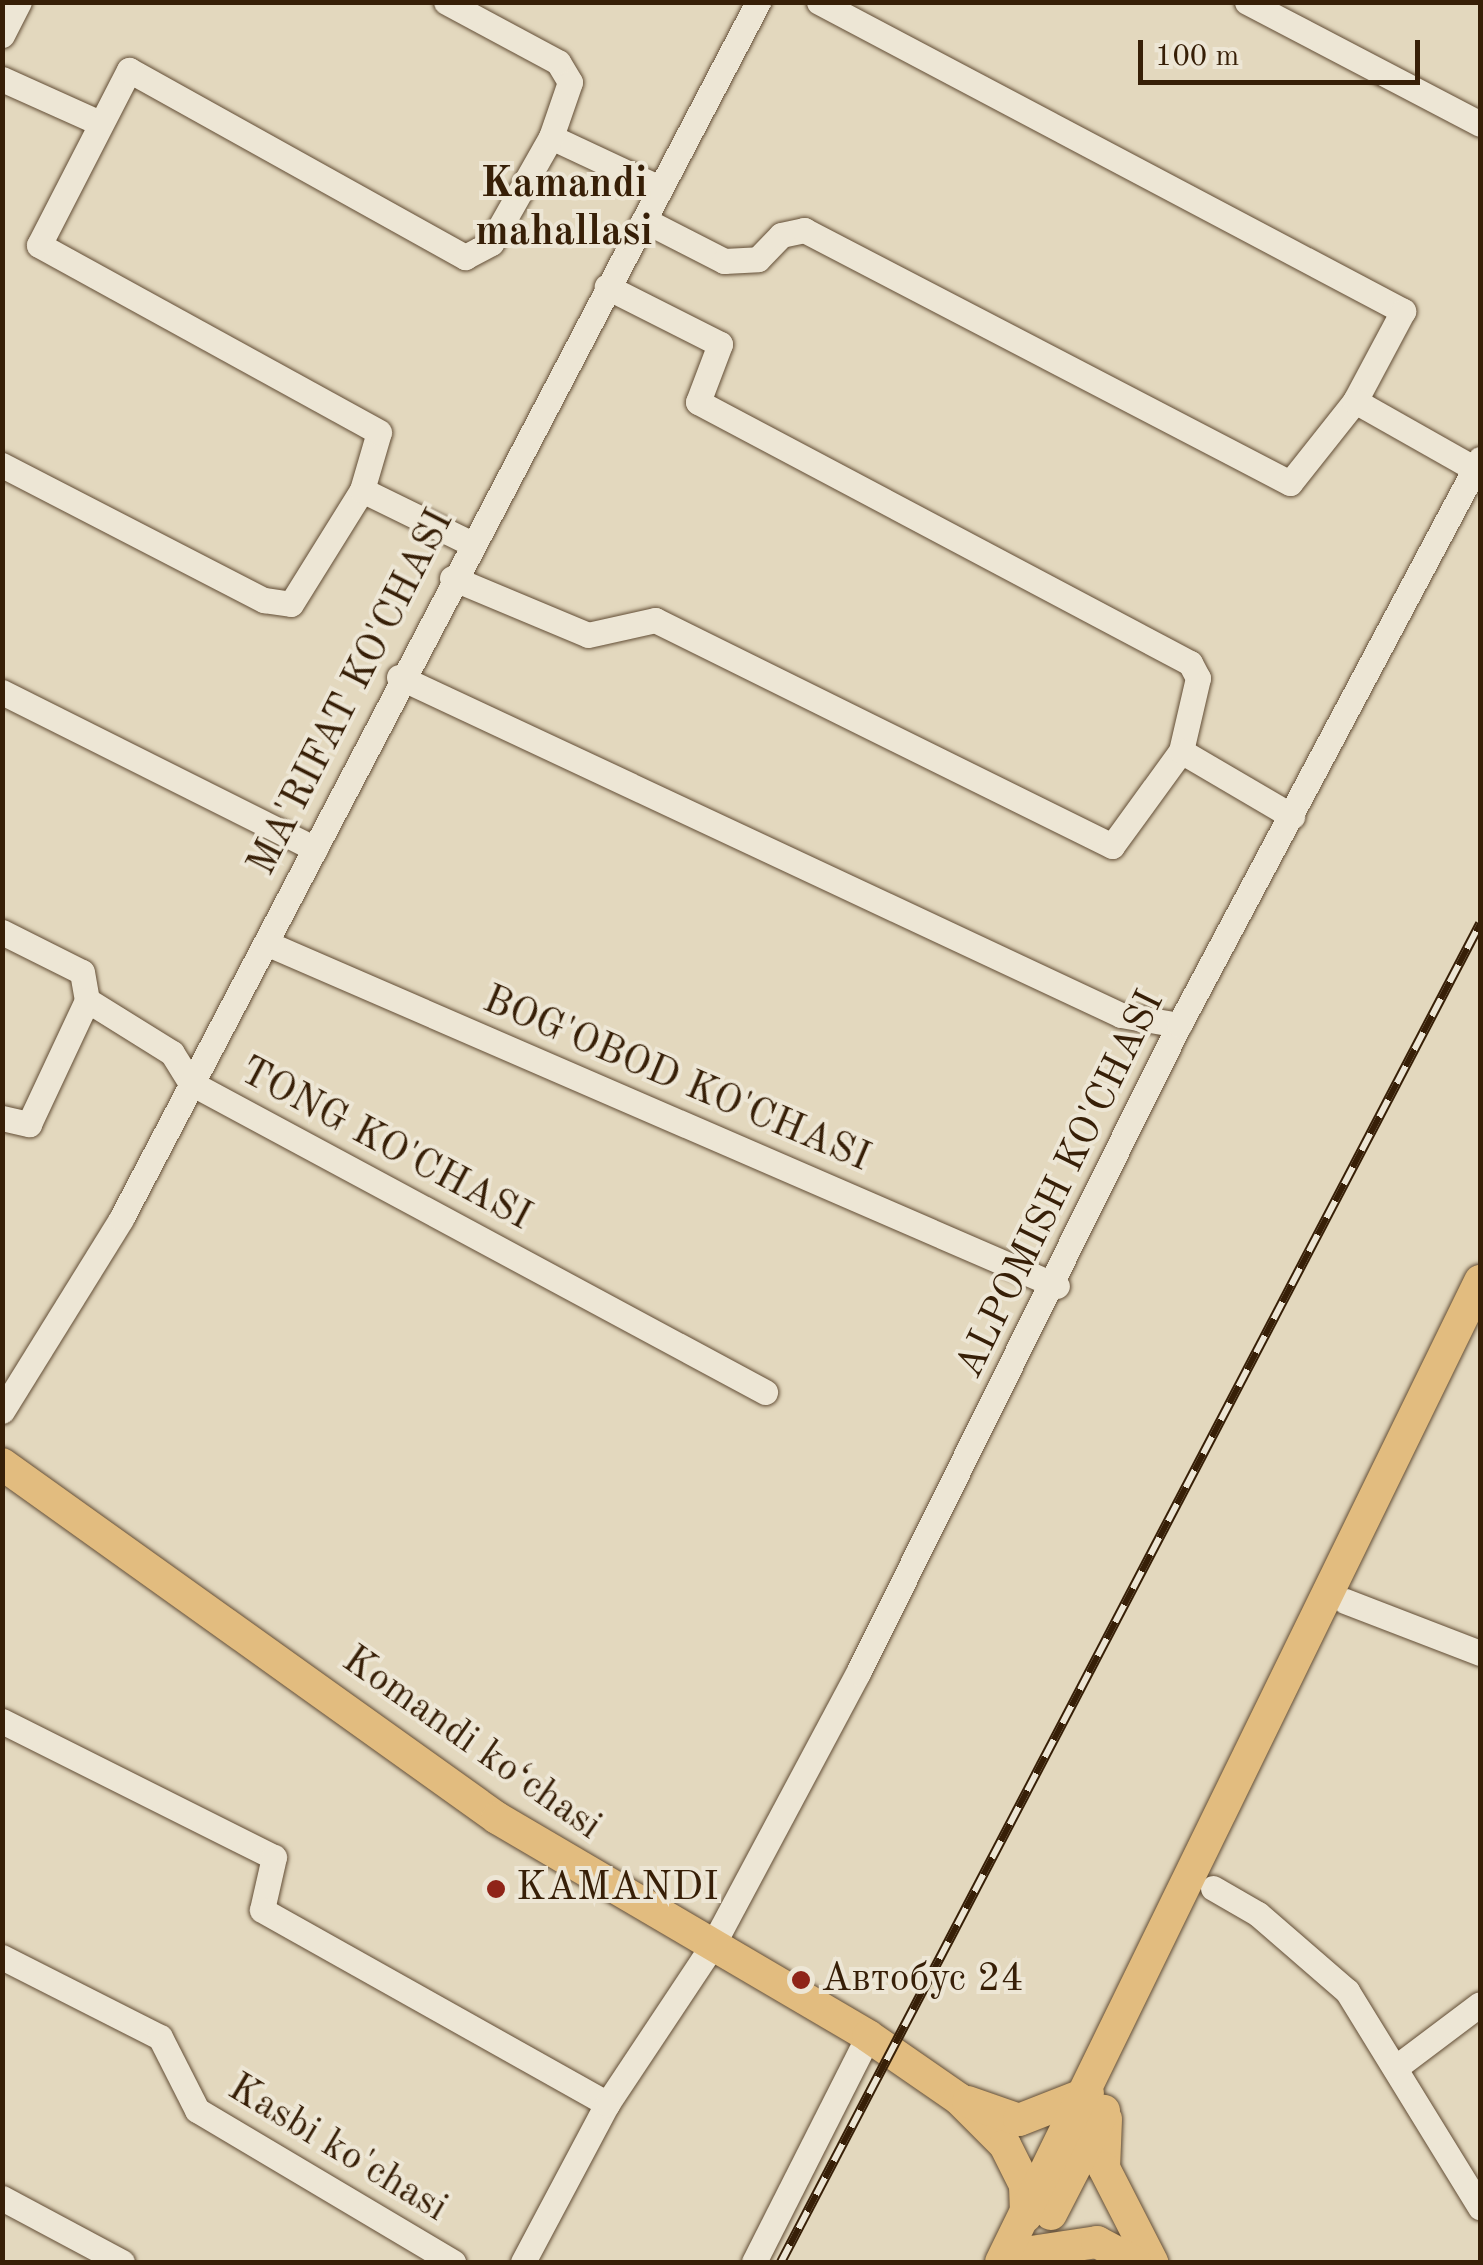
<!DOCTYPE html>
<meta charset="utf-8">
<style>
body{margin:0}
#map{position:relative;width:1483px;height:2265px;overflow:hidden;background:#e3d8be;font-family:"Old Standard TT",serif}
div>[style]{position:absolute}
.roads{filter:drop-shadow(0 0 2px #624d35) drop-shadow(0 0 2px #624d35)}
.minor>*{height:25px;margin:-12.5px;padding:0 12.5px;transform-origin:12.5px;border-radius:12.5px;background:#ede6d5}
.major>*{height:32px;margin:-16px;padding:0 16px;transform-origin:16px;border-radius:16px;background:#e2bc7f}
.rail>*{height:10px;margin-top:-5px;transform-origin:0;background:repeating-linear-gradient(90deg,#ede6d5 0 19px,#371f07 0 38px);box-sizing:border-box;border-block:2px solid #371f07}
.dots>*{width:28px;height:28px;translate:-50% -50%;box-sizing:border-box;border:5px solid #ede6d5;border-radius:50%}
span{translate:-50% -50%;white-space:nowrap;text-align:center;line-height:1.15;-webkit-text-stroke:8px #ede6d5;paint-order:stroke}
.street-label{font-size:40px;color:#371f07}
.poi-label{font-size:40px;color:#371f07}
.left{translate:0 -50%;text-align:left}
.neighbourhood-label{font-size:42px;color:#371f07;font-weight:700}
.frame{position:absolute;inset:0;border:5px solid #371f07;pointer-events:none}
.scale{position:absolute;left:1138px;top:40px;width:282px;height:45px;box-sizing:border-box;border:5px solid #371f07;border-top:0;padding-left:12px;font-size:30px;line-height:35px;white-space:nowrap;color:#371f07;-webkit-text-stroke:8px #ede6d5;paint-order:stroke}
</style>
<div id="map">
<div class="roads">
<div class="minor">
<i style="left:819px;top:2px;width:661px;rotate:27.88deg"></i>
<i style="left:1403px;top:311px;width:102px;rotate:118.1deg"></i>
<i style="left:1247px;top:2px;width:263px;rotate:27.6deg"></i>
<i style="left:2px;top:35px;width:37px;rotate:-63deg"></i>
<i style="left:2px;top:79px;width:107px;rotate:24.2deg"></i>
<i style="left:551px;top:137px;width:120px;rotate:25.1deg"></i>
<i style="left:644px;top:220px;width:90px;rotate:27.1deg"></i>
<i style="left:724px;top:261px;width:34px;rotate:-3deg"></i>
<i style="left:758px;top:259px;width:33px;rotate:-46deg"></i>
<i style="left:781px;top:235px;width:24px;rotate:-12deg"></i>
<i style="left:804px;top:230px;width:548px;rotate:27.5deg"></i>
<i style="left:1290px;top:483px;width:105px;rotate:-51.6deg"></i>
<i style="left:1355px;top:401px;width:138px;rotate:29.5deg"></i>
<i style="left:2px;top:465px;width:295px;rotate:27.3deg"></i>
<i style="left:264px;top:600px;width:27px;rotate:8deg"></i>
<i style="left:291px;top:604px;width:134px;rotate:-58.1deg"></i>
<i style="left:362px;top:490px;width:60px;rotate:-73.7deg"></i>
<i style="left:379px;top:432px;width:388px;rotate:-151.2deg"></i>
<i style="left:39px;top:245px;width:197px;rotate:-62.8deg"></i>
<i style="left:129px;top:70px;width:385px;rotate:29.1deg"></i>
<i style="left:465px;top:257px;width:30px;rotate:-28deg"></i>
<i style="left:491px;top:243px;width:122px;rotate:-60.5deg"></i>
<i style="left:551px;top:137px;width:58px;rotate:-70.9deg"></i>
<i style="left:570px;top:82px;width:23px;rotate:-121deg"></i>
<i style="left:558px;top:62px;width:127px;rotate:-151.8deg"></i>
<i style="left:362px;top:490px;width:120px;rotate:26.1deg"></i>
<i style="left:452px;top:578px;width:147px;rotate:22.7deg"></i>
<i style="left:588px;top:635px;width:69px;rotate:-12.6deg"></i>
<i style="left:655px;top:620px;width:510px;rotate:26.31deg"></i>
<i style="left:1112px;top:846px;width:117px;rotate:-54deg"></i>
<i style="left:1181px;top:751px;width:75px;rotate:-76.9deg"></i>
<i style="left:1198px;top:678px;width:17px;rotate:-118deg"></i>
<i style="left:1190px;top:663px;width:557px;rotate:-152.05deg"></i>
<i style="left:698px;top:402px;width:62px;rotate:-69.2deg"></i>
<i style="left:720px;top:344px;width:127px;rotate:-153.2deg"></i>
<i style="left:399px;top:677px;width:797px;rotate:25.09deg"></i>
<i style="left:1121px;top:1015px;width:59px;rotate:9.8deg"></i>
<i style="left:2px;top:692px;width:350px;rotate:26.6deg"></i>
<i style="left:1181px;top:751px;width:129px;rotate:30.4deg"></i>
<i style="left:2px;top:932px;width:89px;rotate:26.6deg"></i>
<i style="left:82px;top:972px;width:28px;rotate:80deg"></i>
<i style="left:87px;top:1000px;width:100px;rotate:31.9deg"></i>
<i style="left:172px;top:1053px;width:36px;rotate:58deg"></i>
<i style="left:191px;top:1083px;width:652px;rotate:28.29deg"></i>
<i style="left:266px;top:943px;width:862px;rotate:23.44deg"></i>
<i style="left:2px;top:1118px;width:28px;rotate:13deg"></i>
<i style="left:29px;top:1124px;width:137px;rotate:-64.9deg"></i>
<i style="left:2px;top:1411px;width:226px;rotate:-58.2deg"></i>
<i style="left:121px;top:1219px;width:1374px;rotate:-62.37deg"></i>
<i style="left:1345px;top:1601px;width:145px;rotate:21.1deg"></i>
<i style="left:2px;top:1721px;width:304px;rotate:26.6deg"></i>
<i style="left:274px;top:1857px;width:54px;rotate:102.8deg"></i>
<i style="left:262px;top:1910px;width:396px;rotate:29.3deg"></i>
<i style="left:1213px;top:1888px;width:52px;rotate:30deg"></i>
<i style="left:1258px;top:1914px;width:118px;rotate:40.9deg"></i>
<i style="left:1347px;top:1991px;width:254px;rotate:58.4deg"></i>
<i style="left:2px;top:1957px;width:177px;rotate:26.9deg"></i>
<i style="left:160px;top:2037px;width:82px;rotate:63.1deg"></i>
<i style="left:197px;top:2110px;width:298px;rotate:30.7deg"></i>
<i style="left:1395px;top:2068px;width:106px;rotate:-37deg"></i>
<i style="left:2px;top:2198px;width:136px;rotate:28.1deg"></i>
<i style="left:523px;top:2262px;width:179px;rotate:-62deg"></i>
<i style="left:607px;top:2104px;width:190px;rotate:-56.4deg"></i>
<i style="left:712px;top:1946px;width:310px;rotate:-61.9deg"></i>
<i style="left:858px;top:1673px;width:723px;rotate:-63.65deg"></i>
<i style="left:1179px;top:1025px;width:641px;rotate:-62deg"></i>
<i style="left:754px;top:2262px;width:253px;rotate:-63.2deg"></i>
</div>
<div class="major">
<i style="left:2px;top:1464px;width:609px;rotate:35.57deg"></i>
<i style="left:497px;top:1818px;width:430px;rotate:30.4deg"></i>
<i style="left:868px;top:2036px;width:111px;rotate:34.7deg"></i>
<i style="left:959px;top:2099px;width:65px;rotate:45deg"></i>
<i style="left:1005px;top:2145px;width:45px;rotate:63.4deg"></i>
<i style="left:1025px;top:2185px;width:31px;rotate:88deg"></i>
<i style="left:968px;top:2102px;width:54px;rotate:19.4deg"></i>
<i style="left:1019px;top:2120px;width:74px;rotate:-21.4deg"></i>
<i style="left:1106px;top:2119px;width:49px;rotate:92.3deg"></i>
<i style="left:1104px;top:2168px;width:106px;rotate:62.9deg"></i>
<i style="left:1051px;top:2214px;width:116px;rotate:-62.8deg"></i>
<i style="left:1031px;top:2252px;width:67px;rotate:-8.6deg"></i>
<i style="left:1097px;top:2242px;width:43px;rotate:27.8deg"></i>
<i style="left:1001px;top:2262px;width:1092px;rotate:-63.97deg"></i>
</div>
</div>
<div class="rail">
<i style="left:781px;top:2262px;width:1510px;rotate:-62.42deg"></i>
</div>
<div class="dots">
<i style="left:496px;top:1889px;background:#8f2418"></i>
<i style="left:801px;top:1980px;background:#8f2418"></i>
</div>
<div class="street-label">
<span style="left:352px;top:693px;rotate:-63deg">MA'RIFAT KO'CHASI</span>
<span style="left:676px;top:1080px;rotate:23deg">BOG'OBOD KO'CHASI</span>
<span style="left:385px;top:1145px;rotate:28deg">TONG KO'CHASI</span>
<span style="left:1061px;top:1185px;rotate:-64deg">ALPOMISH KO'CHASI</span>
<span style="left:471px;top:1744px;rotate:35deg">Komandi ko‘chasi</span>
<span style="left:337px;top:2149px;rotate:31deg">Kasbi ko'chasi</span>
</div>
<div class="poi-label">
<span class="left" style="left:516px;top:1889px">KAMANDI</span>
<span class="left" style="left:821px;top:1980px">Автобус 24</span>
</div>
<div class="neighbourhood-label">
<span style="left:564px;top:209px">Kamandi<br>mahallasi</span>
</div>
<div class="frame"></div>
<div class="scale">100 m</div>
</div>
